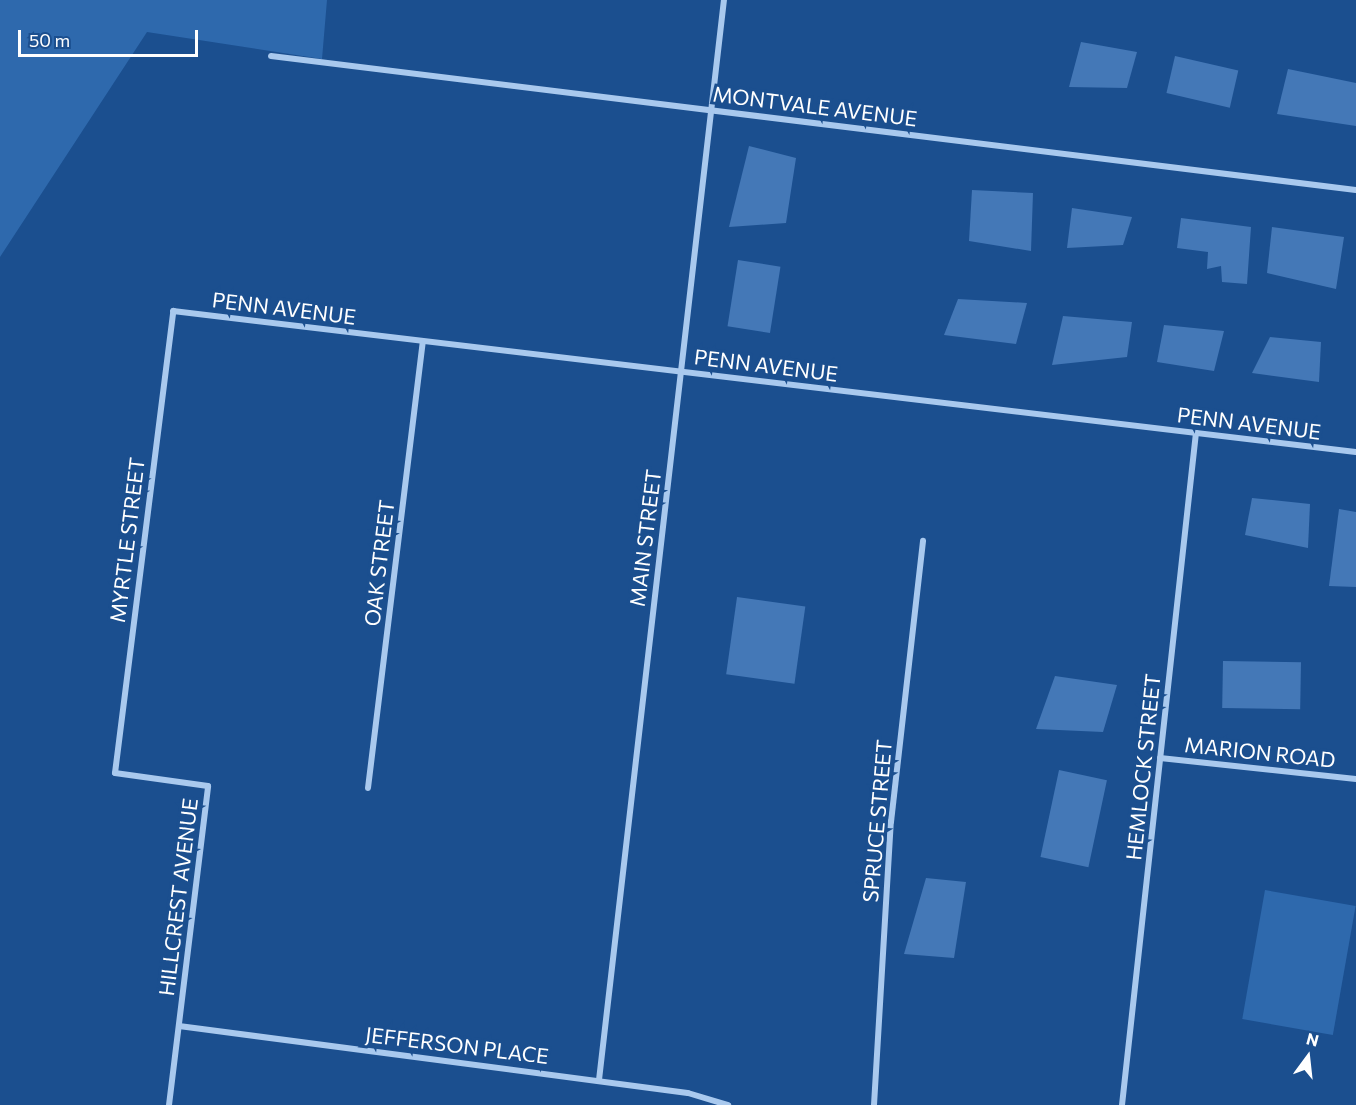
<!DOCTYPE html>
<style>
body{margin:0}
#map{position:relative;width:1356px;height:1105px;overflow:hidden;background:#1b4f8f;font-family:Commissioner,sans-serif}
div>[style]{position:absolute}
.green>*{inset:0;background:#2e69ad;transform-origin:0 0}
.building>*{inset:0;background:#4478b7;transform-origin:0 0}
.minor>*{height:6px;margin:-3px;padding:0 3px;transform-origin:3px;border-radius:3px;background:#a9c9ee}
span{translate:-50% -50%;white-space:nowrap;text-align:center;line-height:1.15;-webkit-text-stroke:6px #1b4f8f;paint-order:stroke}
.street-label{font-size:21px;color:#fff}
.north{position:absolute;left:1278px;top:1027px;width:60px;height:60px;-webkit-text-stroke:4px #1b4f8f;paint-order:stroke;rotate:15deg;font-size:16px;font-weight:700;line-height:24px;text-align:center;color:#fff}
.north::after{content:'';display:block;margin:auto;width:21px;height:27px;background:#fff;clip-path:polygon(50% 0,100% 100%,50% 72%,0 100%)}
.scale{position:absolute;left:18px;top:30px;width:180px;height:27px;box-sizing:border-box;border:3px solid #fff;border-top:0;padding-left:8px;font-size:18px;line-height:21px;white-space:nowrap;color:#fff;-webkit-text-stroke:4px #1b4f8f;paint-order:stroke}
</style>
<div id="map">
<div class="green">
<i style="clip-path:polygon(0 0,327px 0,322px 59px,147px 32px,0 257px)"></i>
<i style="left:1265px;top:890px;width:92px;height:131px;rotate:10deg"></i>
</div>
<div class="building">
<i style="clip-path:polygon(1081px 42px,1137px 52px,1127px 88px,1069px 87px)"></i>
<i style="left:1175px;top:56px;width:65px;height:38px;rotate:13deg"></i>
<i style="clip-path:polygon(1288px 69px,1356px 83px,1356px 126px,1277px 114px)"></i>
<i style="clip-path:polygon(749px 146px,796px 158px,786px 223px,729px 227px)"></i>
<i style="clip-path:polygon(972px 190px,1033px 193px,1031px 251px,969px 241px)"></i>
<i style="clip-path:polygon(1072px 208px,1132px 217px,1123px 245px,1067px 248px)"></i>
<i style="clip-path:polygon(1181px 218px,1251px 227px,1247px 284px,1222px 282px,1221px 266px,1207px 269px,1208px 252px,1177px 248px)"></i>
<i style="clip-path:polygon(1272px 227px,1344px 237px,1336px 289px,1267px 273px)"></i>
<i style="left:738px;top:260px;width:43px;height:67px;rotate:9deg"></i>
<i style="clip-path:polygon(958px 299px,1027px 303px,1016px 344px,944px 335px)"></i>
<i style="clip-path:polygon(1063px 316px,1132px 322px,1127px 357px,1052px 365px)"></i>
<i style="clip-path:polygon(1164px 325px,1224px 331px,1214px 371px,1157px 362px)"></i>
<i style="clip-path:polygon(1270px 337px,1321px 342px,1319px 382px,1252px 373px)"></i>
<i style="clip-path:polygon(1252px 498px,1310px 504px,1308px 548px,1245px 535px)"></i>
<i style="clip-path:polygon(1339px 509px,1356px 512px,1356px 587px,1329px 586px)"></i>
<i style="left:737px;top:597px;width:69px;height:78px;rotate:8deg"></i>
<i style="left:1223px;top:661px;width:78px;height:47px;rotate:1deg"></i>
<i style="clip-path:polygon(1055px 676px,1117px 685px,1103px 732px,1036px 729px)"></i>
<i style="left:1059px;top:770px;width:49px;height:89px;rotate:12deg"></i>
<i style="clip-path:polygon(926px 878px,966px 882px,954px 958px,904px 954px)"></i>
</div>
<div class="minor">
<i style="left:271px;top:56px;width:1093px;rotate:7.04deg"></i>
<i style="left:1160px;top:758px;width:197px;rotate:6.1deg"></i>
<i style="left:368px;top:788px;width:450px;rotate:-83deg"></i>
<i style="left:179px;top:1026px;width:513px;rotate:7.5deg"></i>
<i style="left:688px;top:1093px;width:42px;rotate:16.7deg"></i>
<i style="left:599px;top:1080px;width:1087px;rotate:-83.4deg"></i>
<i style="left:169px;top:1105px;width:321px;rotate:-83deg"></i>
<i style="left:208px;top:786px;width:94px;rotate:-172deg"></i>
<i style="left:115px;top:773px;width:466px;rotate:-82.8deg"></i>
<i style="left:173px;top:311px;width:1191px;rotate:6.8deg"></i>
<i style="left:874px;top:1105px;width:284px;rotate:-86.6deg"></i>
<i style="left:891px;top:822px;width:283px;rotate:-83.5deg"></i>
<i style="left:1122px;top:1105px;width:676px;rotate:-83.72deg"></i>
</div>
<div class="street-label">
<span style="left:815px;top:106px;rotate:7deg">MONTVALE AVENUE</span>
<span style="left:284px;top:308px;rotate:7deg">PENN AVENUE</span>
<span style="left:766px;top:365px;rotate:7deg">PENN AVENUE</span>
<span style="left:1249px;top:423px;rotate:7deg">PENN AVENUE</span>
<span style="left:645px;top:538px;rotate:-83deg">MAIN STREET</span>
<span style="left:127px;top:540px;rotate:-83deg">MYRTLE STREET</span>
<span style="left:379px;top:563px;rotate:-83deg">OAK STREET</span>
<span style="left:1260px;top:752px;rotate:6deg">MARION ROAD</span>
<span style="left:1143px;top:767px;rotate:-84deg">HEMLOCK STREET</span>
<span style="left:877px;top:821px;rotate:-85deg">SPRUCE STREET</span>
<span style="left:178px;top:897px;rotate:-83deg">HILLCREST AVENUE</span>
<span style="left:457px;top:1045px;rotate:7deg">JEFFERSON PLACE</span>
</div>
<div class="north">N</div>
<div class="scale">50 m</div>
</div>
